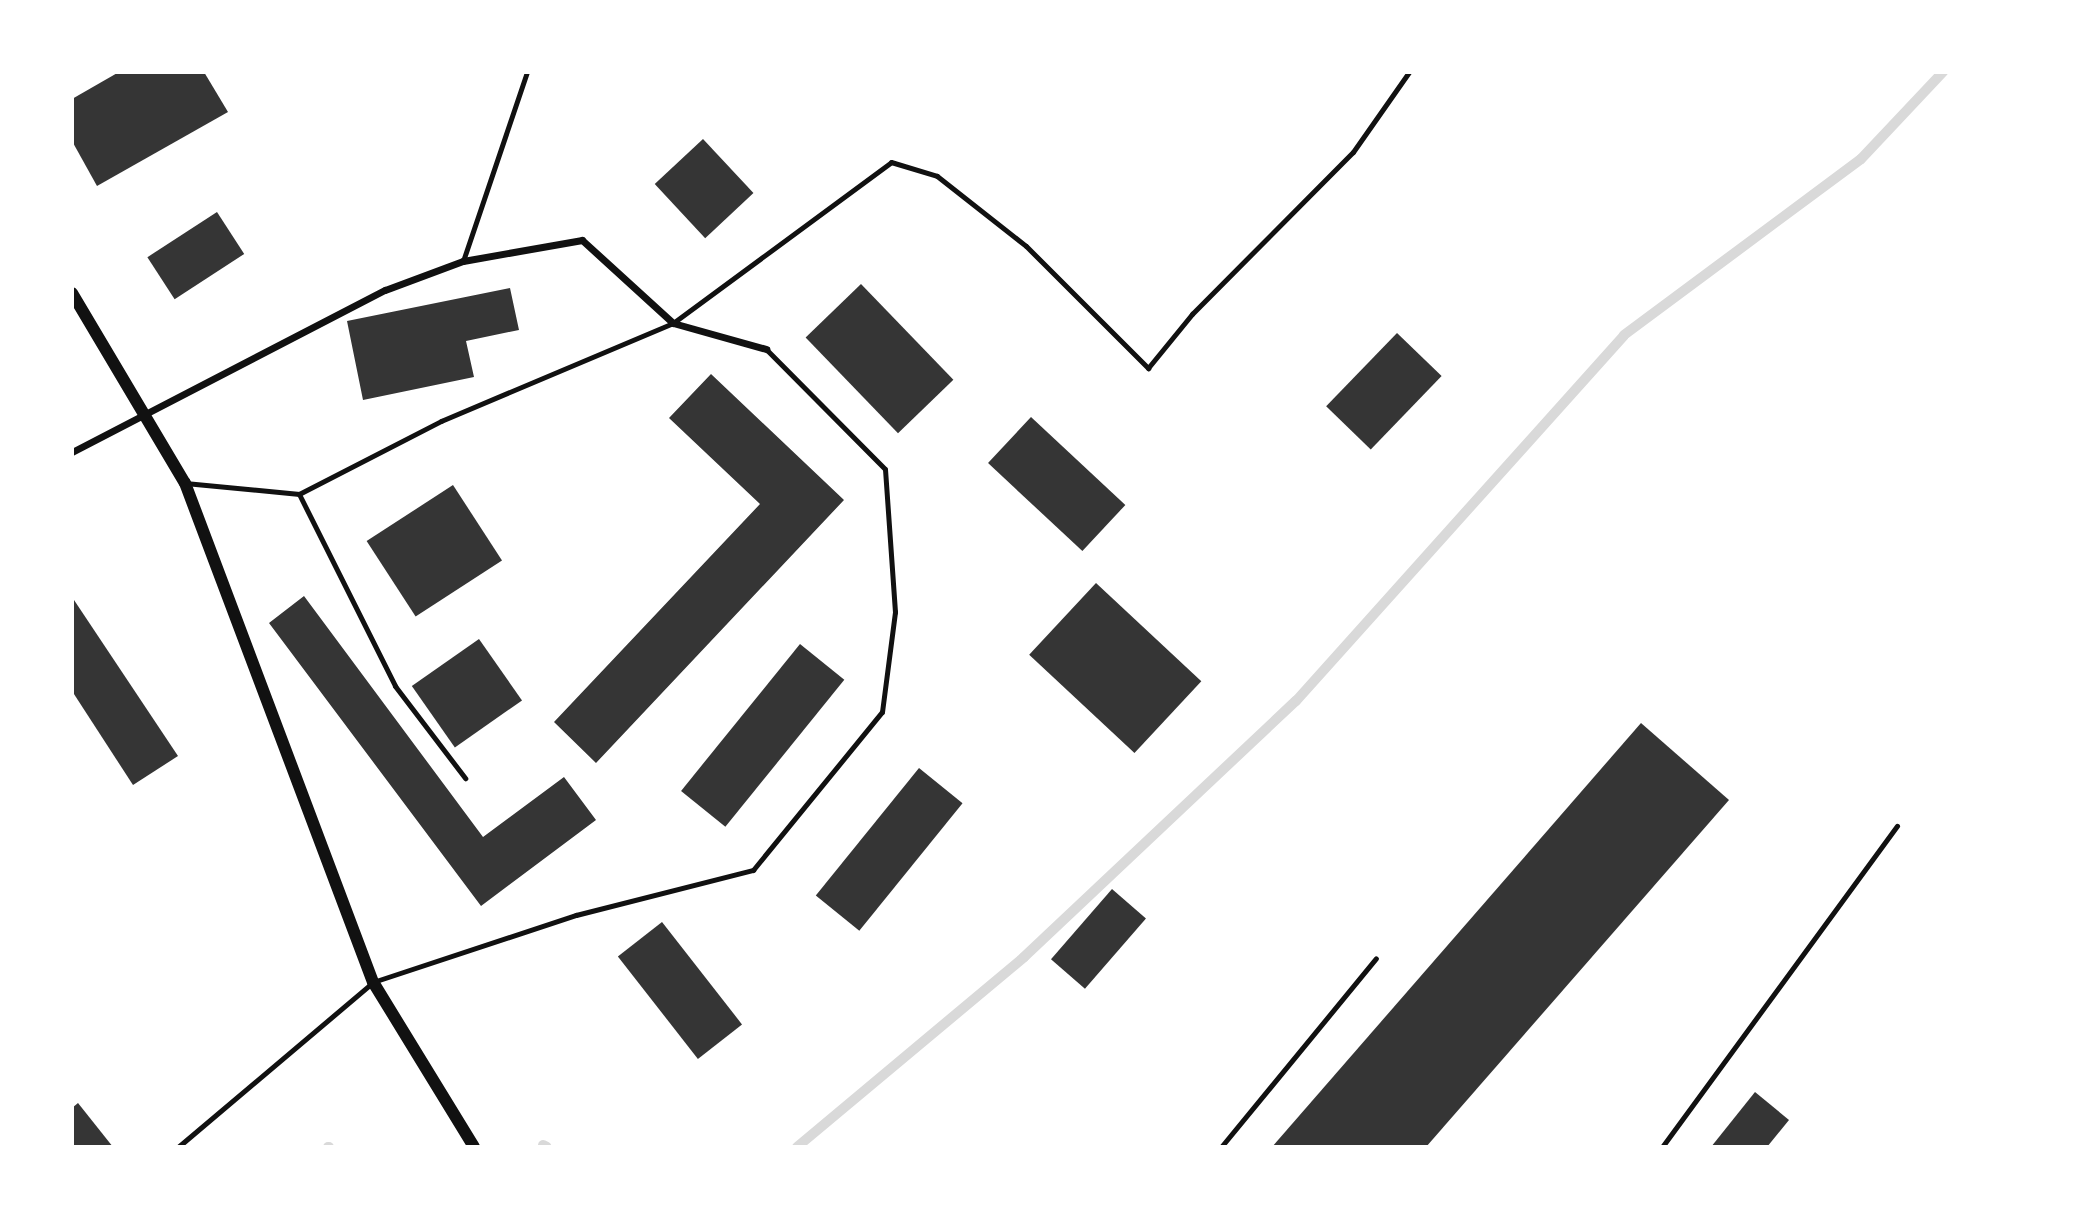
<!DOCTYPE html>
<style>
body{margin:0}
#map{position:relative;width:2077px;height:1219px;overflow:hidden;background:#fff;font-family:Overpass,sans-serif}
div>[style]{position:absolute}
.stream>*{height:10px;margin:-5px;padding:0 5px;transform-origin:5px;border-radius:5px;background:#d9d9d9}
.building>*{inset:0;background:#353535;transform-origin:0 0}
.service>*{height:5px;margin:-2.5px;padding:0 2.5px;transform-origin:2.5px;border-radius:2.5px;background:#111}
.minor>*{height:7px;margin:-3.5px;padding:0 3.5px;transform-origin:3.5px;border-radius:3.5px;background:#111}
.tertiary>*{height:12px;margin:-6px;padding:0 6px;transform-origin:6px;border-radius:6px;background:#111}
span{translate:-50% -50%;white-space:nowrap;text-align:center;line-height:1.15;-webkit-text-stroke:7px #fff;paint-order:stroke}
.frame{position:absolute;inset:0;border:74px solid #fff;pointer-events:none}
</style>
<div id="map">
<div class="stream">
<i style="left:543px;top:1145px;width:4px;rotate:27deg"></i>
<i style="left:328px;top:1147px;width:1px"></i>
<i style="left:797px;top:1147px;width:296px;rotate:-39.9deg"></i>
<i style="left:1024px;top:957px;width:374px;rotate:-43.3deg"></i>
<i style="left:1296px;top:701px;width:491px;rotate:-48.1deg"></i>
<i style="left:1624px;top:335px;width:295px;rotate:-36.6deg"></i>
<i style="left:1861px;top:159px;width:120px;rotate:-46.7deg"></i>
</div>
<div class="building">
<i style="clip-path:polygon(119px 72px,204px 72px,228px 112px,97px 186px,72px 141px,72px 99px)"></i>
<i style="left:703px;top:139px;width:74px;height:66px;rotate:47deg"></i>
<i style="left:217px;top:212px;width:50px;height:83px;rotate:57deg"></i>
<i style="left:861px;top:284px;width:133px;height:77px;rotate:46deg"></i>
<i style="clip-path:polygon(510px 288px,519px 330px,466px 341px,474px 377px,363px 400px,347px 321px)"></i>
<i style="left:1397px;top:333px;width:62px;height:102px;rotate:44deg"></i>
<i style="clip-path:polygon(711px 374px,844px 500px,596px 763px,554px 722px,760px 504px,669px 418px)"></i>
<i style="left:1031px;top:417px;width:129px;height:63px;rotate:43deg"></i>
<i style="left:453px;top:485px;width:90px;height:103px;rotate:57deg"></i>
<i style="left:1096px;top:583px;width:144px;height:98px;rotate:43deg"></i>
<i style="clip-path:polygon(304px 596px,483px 837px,564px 777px,596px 820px,481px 906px,269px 623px)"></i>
<i style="clip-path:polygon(72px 597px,178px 756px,133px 785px,72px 691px)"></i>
<i style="left:479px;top:639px;width:75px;height:82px;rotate:55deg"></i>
<i style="left:800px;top:644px;width:57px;height:189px;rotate:39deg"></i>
<i style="clip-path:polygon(1641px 723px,1729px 800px,1426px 1147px,1272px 1147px)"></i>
<i style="left:919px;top:768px;width:56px;height:164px;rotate:39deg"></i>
<i style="left:1112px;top:889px;width:45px;height:93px;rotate:41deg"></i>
<i style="left:662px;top:922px;width:130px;height:56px;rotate:52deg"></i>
<i style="clip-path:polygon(1755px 1092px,1789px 1120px,1767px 1147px,1711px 1147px)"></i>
<i style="clip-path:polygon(78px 1103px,113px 1147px,72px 1147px,72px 1108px)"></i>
</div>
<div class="service">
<i style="left:463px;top:261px;width:200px;rotate:-71.3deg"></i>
<i style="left:185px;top:483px;width:115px;rotate:5.5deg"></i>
<i style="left:299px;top:494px;width:215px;rotate:63.4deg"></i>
<i style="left:395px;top:686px;width:116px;rotate:52.7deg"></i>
<i style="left:299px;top:494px;width:160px;rotate:-27.2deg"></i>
<i style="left:441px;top:421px;width:252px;rotate:-22.9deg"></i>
<i style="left:673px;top:323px;width:271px;rotate:-36.4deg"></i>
<i style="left:891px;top:162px;width:48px;rotate:16.9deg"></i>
<i style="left:937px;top:176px;width:113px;rotate:38.2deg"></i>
<i style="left:1026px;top:246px;width:173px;rotate:45deg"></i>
<i style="left:1148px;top:368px;width:70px;rotate:-50.8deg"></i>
<i style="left:1192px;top:314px;width:228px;rotate:-45.2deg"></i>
<i style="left:1353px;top:152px;width:98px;rotate:-55deg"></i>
<i style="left:178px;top:1147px;width:255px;rotate:-40.2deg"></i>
<i style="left:373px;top:982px;width:214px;rotate:-18.3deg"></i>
<i style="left:576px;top:915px;width:183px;rotate:-14.3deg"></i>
<i style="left:753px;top:870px;width:204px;rotate:-50.8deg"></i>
<i style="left:882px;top:712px;width:101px;rotate:-82.6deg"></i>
<i style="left:895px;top:612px;width:143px;rotate:-94deg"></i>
<i style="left:885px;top:469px;width:169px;rotate:-134.8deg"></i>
<i style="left:1221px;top:1147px;width:244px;rotate:-50.6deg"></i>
<i style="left:1662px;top:1147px;width:398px;rotate:-53.8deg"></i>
</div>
<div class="minor">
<i style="left:72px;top:452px;width:352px;rotate:-27.4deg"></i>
<i style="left:385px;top:290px;width:83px;rotate:-20.4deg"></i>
<i style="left:463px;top:261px;width:121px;rotate:-10deg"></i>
<i style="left:582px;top:240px;width:123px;rotate:42.4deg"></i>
<i style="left:673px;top:323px;width:97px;rotate:15.6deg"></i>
</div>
<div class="tertiary">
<i style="left:72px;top:293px;width:221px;rotate:59.3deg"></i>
<i style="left:185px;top:483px;width:533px;rotate:69.36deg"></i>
<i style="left:373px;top:982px;width:193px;rotate:58.5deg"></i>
</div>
<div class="frame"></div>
</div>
